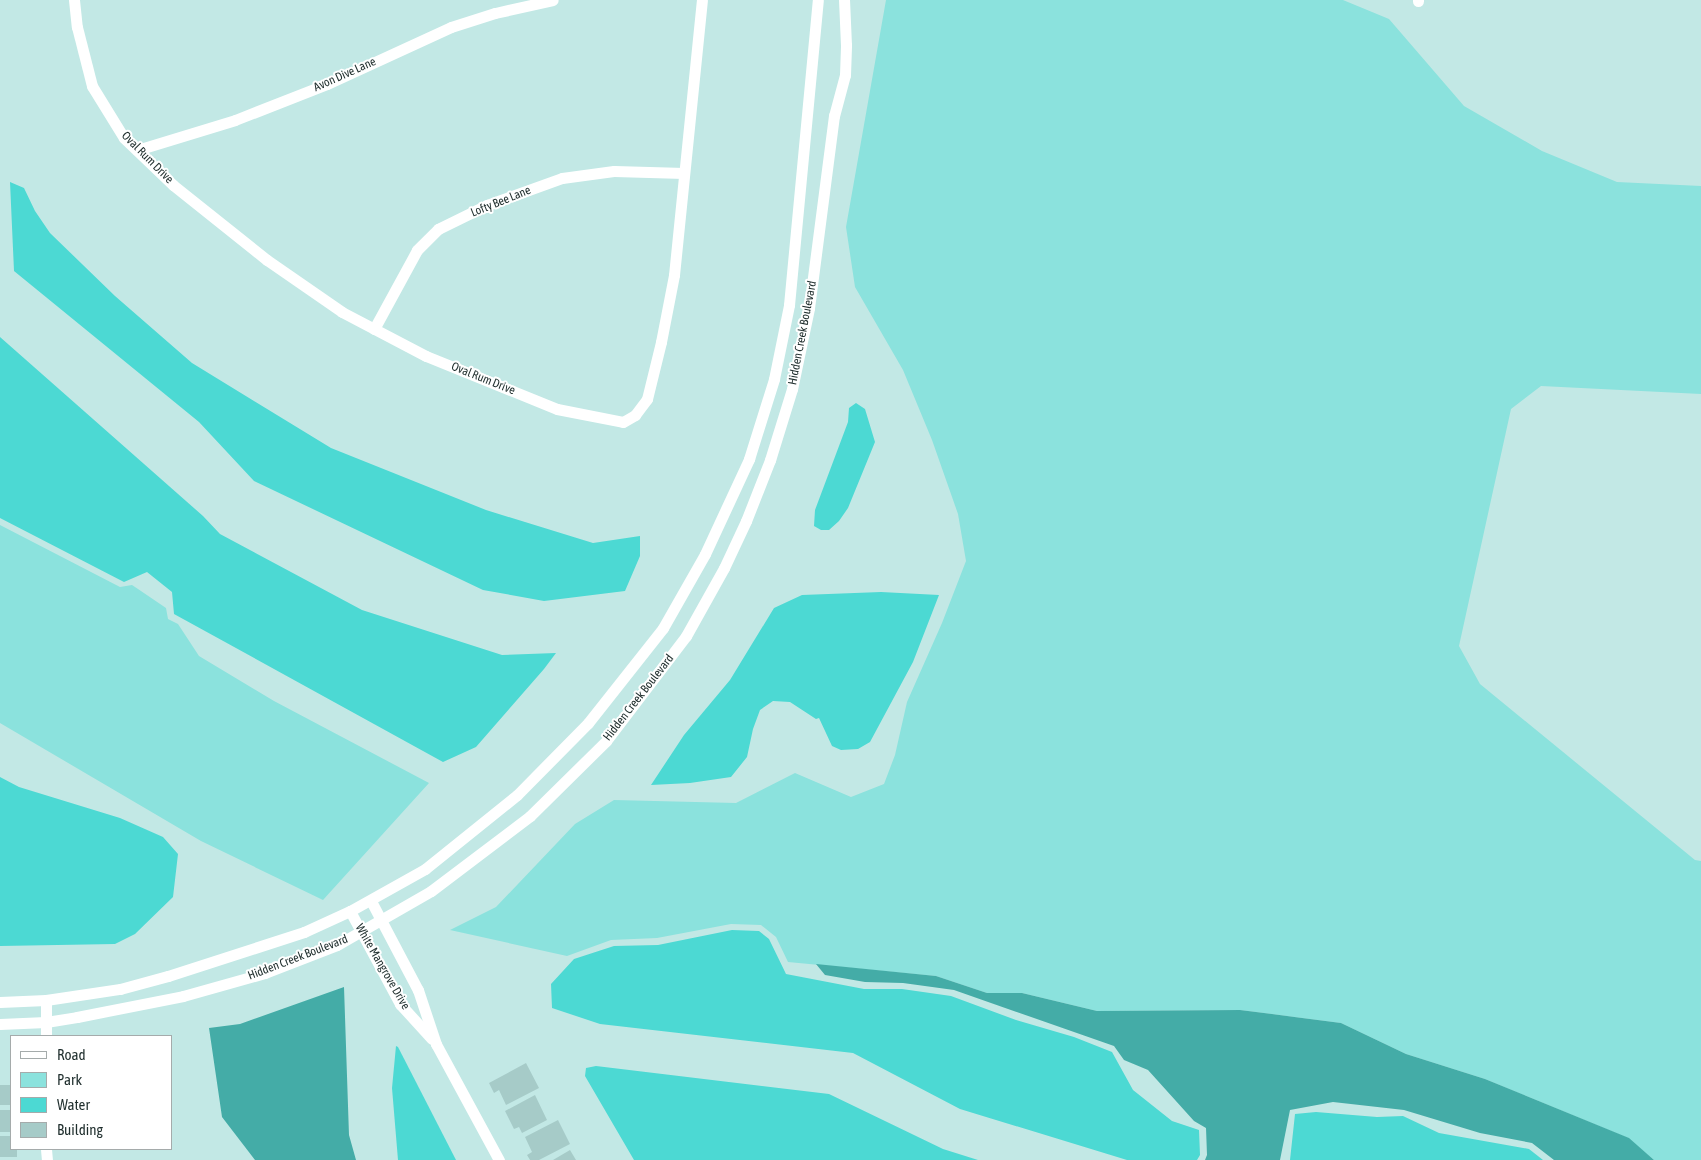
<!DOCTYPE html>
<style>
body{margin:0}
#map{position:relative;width:1701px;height:1160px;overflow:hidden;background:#c2e8e5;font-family:"Asap Condensed",sans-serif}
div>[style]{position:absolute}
.green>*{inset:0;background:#8be2dd}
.forest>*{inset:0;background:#44aca7}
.water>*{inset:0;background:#4cd9d3}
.building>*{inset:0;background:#a6cbc8;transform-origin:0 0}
.street>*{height:11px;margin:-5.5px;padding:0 5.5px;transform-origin:5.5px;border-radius:5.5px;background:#fff}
span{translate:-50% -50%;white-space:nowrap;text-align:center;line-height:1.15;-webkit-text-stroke:4px #fff;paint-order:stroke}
.street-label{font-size:12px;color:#1f2e2d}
.legend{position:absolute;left:10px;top:1035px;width:162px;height:115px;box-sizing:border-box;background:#fff;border:1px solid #a5abab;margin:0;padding:6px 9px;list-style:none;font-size:15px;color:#1f2e2d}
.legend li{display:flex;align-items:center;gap:10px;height:25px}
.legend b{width:25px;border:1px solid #a5abab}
</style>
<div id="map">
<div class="green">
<i style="clip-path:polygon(886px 0,1343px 0,1389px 19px,1464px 106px,1542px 151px,1617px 182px,1701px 186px,1701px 394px,1541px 386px,1511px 409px,1459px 646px,1480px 684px,1695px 860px,1701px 861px,1701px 1160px,1654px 1160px,1628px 1138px,1485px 1079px,1406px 1054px,1341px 1023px,1240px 1010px,1097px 1011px,1022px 993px,987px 993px,936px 976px,788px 962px,776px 937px,761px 925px,731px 924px,657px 938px,611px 940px,567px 956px,450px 930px,496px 907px,575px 824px,614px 800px,736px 803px,795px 773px,851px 797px,884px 784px,895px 755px,907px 702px,942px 623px,966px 561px,958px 514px,932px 440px,903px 370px,855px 287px,846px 227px)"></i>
<i style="clip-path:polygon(0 525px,120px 587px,132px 585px,138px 589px,166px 608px,168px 619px,178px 624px,199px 656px,274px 701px,429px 783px,323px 900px,201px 841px,0 723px)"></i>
</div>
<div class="forest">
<i style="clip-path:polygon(816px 964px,936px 976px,987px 993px,1022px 993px,1097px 1011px,1240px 1010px,1341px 1023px,1406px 1054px,1485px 1079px,1629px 1138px,1654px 1160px,1554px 1160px,1532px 1143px,1480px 1133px,1404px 1110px,1333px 1102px,1290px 1110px,1280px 1160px,1205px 1160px,1207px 1155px,1206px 1128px,1194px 1121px,1148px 1070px,1124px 1060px,1114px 1046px,954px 990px,903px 983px,865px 982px,825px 975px)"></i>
<i style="clip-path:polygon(344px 987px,349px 1135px,356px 1160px,255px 1160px,222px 1117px,209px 1028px,240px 1024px)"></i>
</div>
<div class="water">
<i style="clip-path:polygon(10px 182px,24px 188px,35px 211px,50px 233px,115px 296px,192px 363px,331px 448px,486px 510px,593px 543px,640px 536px,640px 556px,625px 591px,544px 601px,483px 590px,254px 481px,199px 422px,14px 271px)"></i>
<i style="clip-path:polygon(0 337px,203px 516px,220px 534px,362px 610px,502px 655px,556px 653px,544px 669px,476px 747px,443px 762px,174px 614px,172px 592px,147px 572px,124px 582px,0 518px)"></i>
<i style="clip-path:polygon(856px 403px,865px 409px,875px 442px,848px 508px,839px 521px,829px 530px,821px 530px,814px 526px,815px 510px,848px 422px,849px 408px)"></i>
<i style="clip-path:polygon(881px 592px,939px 595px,913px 662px,870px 742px,858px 749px,841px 750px,832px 746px,819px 718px,816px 719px,790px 702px,773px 701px,760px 710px,753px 729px,747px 757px,731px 777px,690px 783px,651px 785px,684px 735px,730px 680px,774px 608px,802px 595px)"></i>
<i style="clip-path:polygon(0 777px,19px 787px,120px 818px,163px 837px,178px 854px,173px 897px,135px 934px,115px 944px,0 946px)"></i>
<i style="clip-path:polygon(732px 930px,759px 931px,769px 939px,786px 974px,864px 989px,902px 989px,951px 996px,1016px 1020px,1074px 1037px,1112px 1052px,1133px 1090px,1172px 1121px,1199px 1130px,1200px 1155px,1197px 1160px,1127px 1160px,960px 1109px,853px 1053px,600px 1024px,552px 1008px,551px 984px,574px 959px,614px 946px,658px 945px)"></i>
<i style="clip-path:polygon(396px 1046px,398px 1047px,456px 1160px,398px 1160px,392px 1088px)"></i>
<i style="clip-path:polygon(596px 1066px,829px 1094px,943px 1149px,978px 1160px,634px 1160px,585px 1076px,586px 1068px)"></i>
<i style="clip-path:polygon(1316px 1112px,1377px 1117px,1403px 1116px,1439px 1133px,1529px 1149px,1543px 1160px,1290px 1160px,1295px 1114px)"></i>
</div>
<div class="building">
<i style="clip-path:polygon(526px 1063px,539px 1088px,506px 1105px,499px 1090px,494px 1093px,489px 1083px)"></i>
<i style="left:0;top:1085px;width:11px;height:20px"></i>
<i style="clip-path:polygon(535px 1095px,547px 1120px,522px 1133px,519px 1127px,514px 1129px,505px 1111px)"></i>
<i style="left:0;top:1110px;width:11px;height:22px"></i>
<i style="clip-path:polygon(558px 1120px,570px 1144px,539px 1160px,530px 1160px,527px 1155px,532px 1152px,525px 1137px)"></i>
<i style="clip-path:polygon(0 1136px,11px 1136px,11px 1149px,17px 1149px,17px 1157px,0 1157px)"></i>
<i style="clip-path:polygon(570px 1150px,576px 1160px,553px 1160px)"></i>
</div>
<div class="street">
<i style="left:74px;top:0;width:27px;rotate:84deg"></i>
<i style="left:77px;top:27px;width:61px;rotate:75.7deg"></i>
<i style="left:92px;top:86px;width:61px;rotate:58.4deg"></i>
<i style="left:124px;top:138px;width:68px;rotate:43.8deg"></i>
<i style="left:173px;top:185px;width:120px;rotate:38.6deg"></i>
<i style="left:267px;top:260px;width:91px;rotate:34.7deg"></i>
<i style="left:342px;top:312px;width:95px;rotate:27.6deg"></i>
<i style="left:426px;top:356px;width:141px;rotate:22deg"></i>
<i style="left:557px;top:409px;width:67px;rotate:11.1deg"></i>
<i style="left:623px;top:422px;width:14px;rotate:-30deg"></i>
<i style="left:635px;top:415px;width:20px;rotate:-53deg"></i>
<i style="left:647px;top:399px;width:59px;rotate:-76.2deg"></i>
<i style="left:661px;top:342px;width:68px;rotate:-79deg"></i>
<i style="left:674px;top:275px;width:276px;rotate:-84.2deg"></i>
<i style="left:1418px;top:0;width:1px;rotate:90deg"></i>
<i style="left:137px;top:150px;width:102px;rotate:-17deg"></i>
<i style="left:235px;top:120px;width:99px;rotate:-21.4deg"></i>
<i style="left:327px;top:84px;width:136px;rotate:-24.7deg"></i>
<i style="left:451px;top:27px;width:46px;rotate:-17.7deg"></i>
<i style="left:495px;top:13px;width:59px;rotate:-12.6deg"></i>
<i style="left:374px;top:329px;width:90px;rotate:-61.4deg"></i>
<i style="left:417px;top:250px;width:30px;rotate:-45deg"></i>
<i style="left:438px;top:229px;width:55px;rotate:-26.1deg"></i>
<i style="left:487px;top:205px;width:80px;rotate:-19.8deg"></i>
<i style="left:562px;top:178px;width:52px;rotate:-7.7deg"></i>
<i style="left:614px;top:171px;width:70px;rotate:1.6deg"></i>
<i style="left:371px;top:901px;width:101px;rotate:62.2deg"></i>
<i style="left:418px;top:990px;width:57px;rotate:71.6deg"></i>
<i style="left:436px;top:1044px;width:132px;rotate:61.5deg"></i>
<i style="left:350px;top:911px;width:106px;rotate:61.7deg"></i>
<i style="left:400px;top:1004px;width:47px;rotate:47.6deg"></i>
<i style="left:46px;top:1000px;width:36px;rotate:90deg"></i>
<i style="left:0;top:1002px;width:46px;rotate:-2.5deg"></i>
<i style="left:46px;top:1000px;width:75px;rotate:-8.5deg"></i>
<i style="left:120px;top:989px;width:50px;rotate:-15.2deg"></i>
<i style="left:168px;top:976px;width:143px;rotate:-17.9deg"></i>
<i style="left:304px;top:932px;width:51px;rotate:-24.5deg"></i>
<i style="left:350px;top:911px;width:86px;rotate:-29.2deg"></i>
<i style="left:425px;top:869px;width:118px;rotate:-38.8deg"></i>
<i style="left:517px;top:795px;width:101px;rotate:-45.4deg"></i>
<i style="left:588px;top:723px;width:121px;rotate:-51.7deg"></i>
<i style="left:663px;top:628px;width:85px;rotate:-60.4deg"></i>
<i style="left:705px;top:554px;width:105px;rotate:-65.1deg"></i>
<i style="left:749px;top:459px;width:84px;rotate:-72.6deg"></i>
<i style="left:774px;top:379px;width:76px;rotate:-78.5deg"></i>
<i style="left:789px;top:305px;width:306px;rotate:-84.6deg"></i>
<i style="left:0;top:1024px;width:46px;rotate:-2.5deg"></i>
<i style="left:46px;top:1022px;width:31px;rotate:-9deg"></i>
<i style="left:77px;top:1017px;width:108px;rotate:-11.2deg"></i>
<i style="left:183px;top:996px;width:85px;rotate:-15.7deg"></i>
<i style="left:265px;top:973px;width:77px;rotate:-21.3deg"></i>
<i style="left:337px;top:945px;width:108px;rotate:-29.9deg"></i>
<i style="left:431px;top:891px;width:124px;rotate:-37.1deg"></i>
<i style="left:530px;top:816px;width:107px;rotate:-44.6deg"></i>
<i style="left:606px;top:741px;width:132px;rotate:-52.7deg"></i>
<i style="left:686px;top:636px;width:78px;rotate:-60.8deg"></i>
<i style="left:724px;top:568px;width:52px;rotate:-64.9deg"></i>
<i style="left:746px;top:521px;width:66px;rotate:-68.5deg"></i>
<i style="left:770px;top:460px;width:74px;rotate:-72.8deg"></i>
<i style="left:792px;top:389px;width:83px;rotate:-78.1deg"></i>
<i style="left:809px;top:308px;width:194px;rotate:-82.6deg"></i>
<i style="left:834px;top:116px;width:42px;rotate:-75deg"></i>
<i style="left:845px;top:75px;width:30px;rotate:-88deg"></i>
<i style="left:846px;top:45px;width:45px;rotate:-92.5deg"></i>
<i style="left:46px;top:1149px;width:11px;rotate:85deg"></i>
</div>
<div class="street-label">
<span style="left:345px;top:75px;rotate:-24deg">Avon Dive Lane</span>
<span style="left:147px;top:158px;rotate:45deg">Oval Rum Drive</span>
<span style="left:501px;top:202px;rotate:-22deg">Lofty Bee Lane</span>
<span style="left:803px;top:333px;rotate:-79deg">Hidden Creek Boulevard</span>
<span style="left:483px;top:379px;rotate:22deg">Oval Rum Drive</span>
<span style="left:639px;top:698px;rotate:-52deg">Hidden Creek Boulevard</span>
<span style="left:298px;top:958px;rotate:-21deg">Hidden Creek Boulevard</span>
<span style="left:382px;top:967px;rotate:60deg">White Mangrove Drive</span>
</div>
<ul class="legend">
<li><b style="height:6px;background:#fff"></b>Road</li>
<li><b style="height:14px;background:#8be2dd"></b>Park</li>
<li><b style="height:14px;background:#4cd9d3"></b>Water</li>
<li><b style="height:14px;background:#a6cbc8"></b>Building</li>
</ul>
</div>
